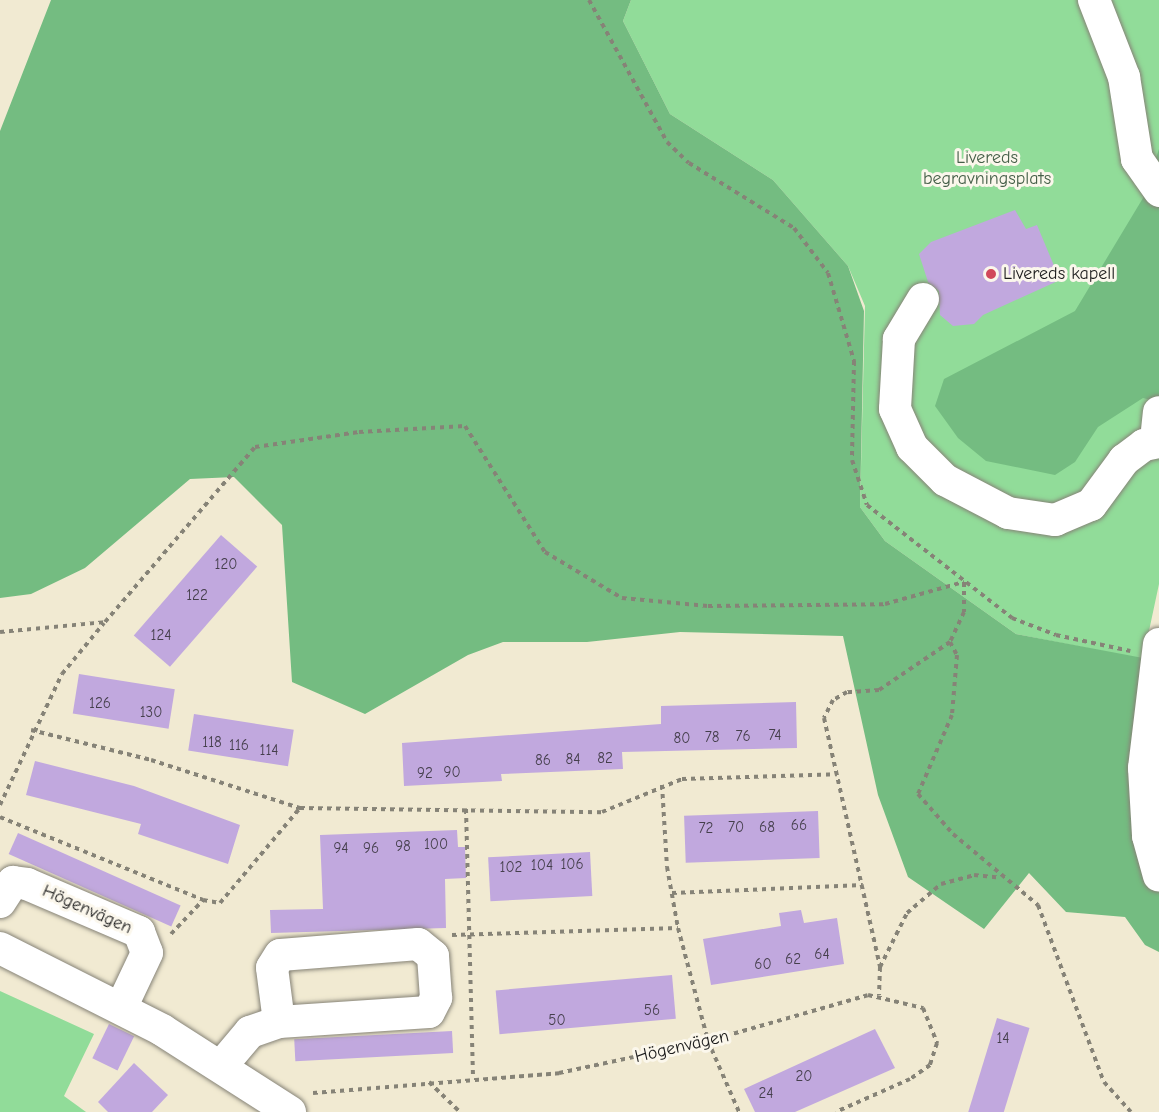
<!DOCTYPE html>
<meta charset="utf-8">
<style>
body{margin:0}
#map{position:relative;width:1159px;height:1112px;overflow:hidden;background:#f1ead2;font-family:"Comic Neue",sans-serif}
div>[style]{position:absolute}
.green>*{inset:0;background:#91dc99}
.forest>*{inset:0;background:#74bc81}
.building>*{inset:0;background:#c1a8de;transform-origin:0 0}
.path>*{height:4px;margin-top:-2px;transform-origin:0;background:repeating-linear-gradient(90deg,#868377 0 4.5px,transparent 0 9px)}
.roads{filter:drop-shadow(0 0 2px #868377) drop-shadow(0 0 2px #868377)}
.minor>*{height:32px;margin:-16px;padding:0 16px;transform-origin:16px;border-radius:16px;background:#fff}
.dots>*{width:16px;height:16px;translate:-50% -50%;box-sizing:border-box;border:3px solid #fbf7ec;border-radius:50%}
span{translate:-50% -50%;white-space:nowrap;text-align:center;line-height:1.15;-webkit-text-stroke:6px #fbf7ec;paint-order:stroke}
.number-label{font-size:15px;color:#453f4c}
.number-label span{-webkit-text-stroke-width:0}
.park-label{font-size:18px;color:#455f48}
.poi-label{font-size:18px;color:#1c1c1c}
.left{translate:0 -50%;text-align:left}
.street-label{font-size:18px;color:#1c1c1c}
</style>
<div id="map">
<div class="green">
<i style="clip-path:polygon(631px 0,1159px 0,1159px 584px,1143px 659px,1016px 634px,885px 541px,860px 507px,865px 306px,848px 266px,773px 180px,670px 114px,623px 21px)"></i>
<i style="clip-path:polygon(0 991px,94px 1034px,64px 1096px,86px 1112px,0 1112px)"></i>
</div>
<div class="forest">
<i style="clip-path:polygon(51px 0,631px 0,623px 21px,670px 114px,773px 180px,848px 266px,864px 311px,860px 507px,885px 541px,1016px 634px,1159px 661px,1159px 952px,1145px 945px,1125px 917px,1066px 912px,1029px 873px,984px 929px,908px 877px,878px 795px,843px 636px,680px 632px,587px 642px,503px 642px,468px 655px,365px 714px,292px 682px,282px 525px,234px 477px,190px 479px,85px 568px,31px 594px,0 598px,0 131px)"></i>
<i style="clip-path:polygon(1159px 149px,1159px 402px,1143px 398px,1098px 427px,1075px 462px,1055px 475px,986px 461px,958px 438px,935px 406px,944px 379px,1075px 311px,1143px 198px)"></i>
</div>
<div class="building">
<i style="clip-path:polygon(1015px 210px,1026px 229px,1037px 225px,1060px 280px,983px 315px,974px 324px,953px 326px,940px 315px,939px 291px,928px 282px,919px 254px,931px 242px)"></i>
<i style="left:221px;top:535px;width:48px;height:133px;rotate:41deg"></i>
<i style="left:79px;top:674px;width:97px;height:40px;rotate:9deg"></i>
<i style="clip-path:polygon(796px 702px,797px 748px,622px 752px,623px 769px,501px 774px,502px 781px,404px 786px,402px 743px,661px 724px,661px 706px)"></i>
<i style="left:194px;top:714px;width:101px;height:37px;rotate:9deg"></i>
<i style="clip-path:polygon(35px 761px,134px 786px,240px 825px,228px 864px,138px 834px,141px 824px,26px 795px)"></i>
<i style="left:818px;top:811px;width:47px;height:134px;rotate:88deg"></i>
<i style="clip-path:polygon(457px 830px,458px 847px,465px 847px,466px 878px,445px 879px,446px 928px,271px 933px,270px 910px,323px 909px,320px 835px)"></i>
<i style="left:18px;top:833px;width:178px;height:23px;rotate:24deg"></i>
<i style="left:590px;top:852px;width:44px;height:102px;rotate:87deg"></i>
<i style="clip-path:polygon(801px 910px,804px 923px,837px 918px,844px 964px,711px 985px,703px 939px,781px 926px,779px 913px)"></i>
<i style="left:672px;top:975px;width:44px;height:177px;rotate:85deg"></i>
<i style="left:997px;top:1018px;width:34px;height:99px;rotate:17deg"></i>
<i style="left:109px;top:1024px;width:28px;height:38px;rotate:26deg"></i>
<i style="clip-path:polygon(875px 1029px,895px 1068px,795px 1112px,755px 1112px,744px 1089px)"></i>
<i style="left:452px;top:1031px;width:22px;height:158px;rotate:87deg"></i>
<i style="clip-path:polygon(134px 1063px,168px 1095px,152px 1112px,108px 1112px,98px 1102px)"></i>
</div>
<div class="path">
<i style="left:589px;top:0;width:162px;rotate:61.2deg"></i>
<i style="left:667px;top:142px;width:30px;rotate:44deg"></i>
<i style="left:689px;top:163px;width:123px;rotate:31.8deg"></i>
<i style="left:794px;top:228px;width:56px;rotate:52.9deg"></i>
<i style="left:828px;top:273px;width:92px;rotate:73.5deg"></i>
<i style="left:854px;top:361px;width:99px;rotate:91.2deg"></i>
<i style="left:852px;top:460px;width:47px;rotate:71.6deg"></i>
<i style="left:867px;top:505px;width:184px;rotate:37.9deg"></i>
<i style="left:1012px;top:618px;width:47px;rotate:21.1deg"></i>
<i style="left:1056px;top:635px;width:76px;rotate:12.2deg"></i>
<i style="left:0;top:632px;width:105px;rotate:-5.4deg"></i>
<i style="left:105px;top:622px;width:230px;rotate:-49.4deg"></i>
<i style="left:255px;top:447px;width:105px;rotate:-8.2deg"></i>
<i style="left:359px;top:432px;width:106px;rotate:-3.2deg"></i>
<i style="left:465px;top:426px;width:149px;rotate:57.6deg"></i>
<i style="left:545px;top:552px;width:90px;rotate:30.9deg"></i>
<i style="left:622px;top:598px;width:86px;rotate:5.3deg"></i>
<i style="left:708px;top:606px;width:177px;rotate:-0.6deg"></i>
<i style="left:885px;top:604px;width:82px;rotate:-15.6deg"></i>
<i style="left:964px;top:582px;width:30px;rotate:90deg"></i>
<i style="left:964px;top:612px;width:33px;rotate:115deg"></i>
<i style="left:950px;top:642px;width:86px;rotate:145.9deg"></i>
<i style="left:879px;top:690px;width:32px;rotate:176deg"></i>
<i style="left:847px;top:692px;width:16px;rotate:150deg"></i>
<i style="left:833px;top:700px;width:20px;rotate:117deg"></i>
<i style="left:824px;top:718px;width:255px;rotate:77.3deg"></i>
<i style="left:880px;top:967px;width:28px;rotate:92deg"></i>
<i style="left:950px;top:642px;width:15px;rotate:62deg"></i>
<i style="left:957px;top:655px;width:60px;rotate:94.8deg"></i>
<i style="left:952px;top:715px;width:86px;rotate:113.3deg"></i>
<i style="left:918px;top:794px;width:53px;rotate:48.8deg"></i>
<i style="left:953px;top:834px;width:111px;rotate:39.9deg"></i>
<i style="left:1038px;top:905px;width:189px;rotate:69.6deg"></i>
<i style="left:1104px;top:1082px;width:40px;rotate:48deg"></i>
<i style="left:31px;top:730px;width:124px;rotate:14deg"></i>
<i style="left:151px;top:760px;width:157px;rotate:17.9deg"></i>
<i style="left:300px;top:808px;width:302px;rotate:0.8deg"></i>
<i style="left:602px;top:812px;width:87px;rotate:-22.4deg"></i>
<i style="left:682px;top:779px;width:155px;rotate:-1.8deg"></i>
<i style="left:662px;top:785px;width:82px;rotate:86.5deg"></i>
<i style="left:667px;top:867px;width:62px;rotate:79.8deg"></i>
<i style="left:678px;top:928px;width:117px;rotate:75.1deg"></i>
<i style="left:708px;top:1041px;width:77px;rotate:66.4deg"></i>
<i style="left:0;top:805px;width:145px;rotate:-64.7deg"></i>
<i style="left:62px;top:674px;width:66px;rotate:-50.5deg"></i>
<i style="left:466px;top:809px;width:270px;rotate:88.5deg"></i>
<i style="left:0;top:817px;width:219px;rotate:22.2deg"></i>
<i style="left:672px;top:893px;width:191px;rotate:-2.4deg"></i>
<i style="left:171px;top:934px;width:47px;rotate:-46.7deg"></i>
<i style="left:203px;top:900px;width:17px;rotate:10deg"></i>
<i style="left:220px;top:903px;width:124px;rotate:-49.9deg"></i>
<i style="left:452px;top:935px;width:226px;rotate:-1.8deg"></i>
<i style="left:880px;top:967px;width:60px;rotate:-63.4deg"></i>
<i style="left:907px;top:913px;width:45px;rotate:-40.5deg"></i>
<i style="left:941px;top:884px;width:34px;rotate:-15deg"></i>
<i style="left:974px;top:875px;width:27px;rotate:6deg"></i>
<i style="left:429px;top:1082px;width:43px;rotate:44.1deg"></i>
<i style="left:313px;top:1093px;width:247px;rotate:-4.6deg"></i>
<i style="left:559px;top:1073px;width:152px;rotate:-12.1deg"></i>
<i style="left:708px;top:1041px;width:166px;rotate:-16deg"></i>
<i style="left:868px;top:995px;width:57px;rotate:13.3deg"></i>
<i style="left:923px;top:1008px;width:38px;rotate:68deg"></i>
<i style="left:937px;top:1043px;width:23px;rotate:108deg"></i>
<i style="left:930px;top:1065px;width:24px;rotate:145deg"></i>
<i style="left:910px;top:1079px;width:81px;rotate:156deg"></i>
</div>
<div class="roads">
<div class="minor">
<i style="left:1094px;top:0;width:83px;rotate:68.7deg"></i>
<i style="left:1124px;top:77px;width:83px;rotate:81deg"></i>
<i style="left:1137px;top:159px;width:39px;rotate:55deg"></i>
<i style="left:923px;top:299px;width:47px;rotate:121deg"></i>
<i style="left:899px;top:339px;width:70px;rotate:93.3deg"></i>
<i style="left:895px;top:409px;width:42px;rotate:65.9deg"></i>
<i style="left:912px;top:447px;width:47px;rotate:45deg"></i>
<i style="left:945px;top:480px;width:71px;rotate:27.6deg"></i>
<i style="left:1008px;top:513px;width:48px;rotate:8.5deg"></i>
<i style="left:1055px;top:520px;width:39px;rotate:-23deg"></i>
<i style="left:1091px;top:505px;width:56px;rotate:-53.7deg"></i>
<i style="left:1124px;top:460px;width:25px;rotate:-37deg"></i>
<i style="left:1144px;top:445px;width:15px;rotate:-11deg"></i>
<i style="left:1156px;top:440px;width:28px;rotate:-84deg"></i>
<i style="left:1159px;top:644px;width:125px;rotate:96.9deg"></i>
<i style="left:1144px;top:768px;width:68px;rotate:86.6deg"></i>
<i style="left:1148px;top:836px;width:41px;rotate:74.6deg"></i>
<i style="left:0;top:902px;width:24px;rotate:-57deg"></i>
<i style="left:13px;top:882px;width:14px;rotate:8deg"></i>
<i style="left:27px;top:884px;width:122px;rotate:23.2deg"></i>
<i style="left:139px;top:932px;width:22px;rotate:69deg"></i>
<i style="left:147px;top:953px;width:61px;rotate:115.3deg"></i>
<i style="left:0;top:948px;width:182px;rotate:26.8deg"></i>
<i style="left:162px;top:1030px;width:152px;rotate:32.6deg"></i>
<i style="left:223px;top:1064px;width:42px;rotate:-49.8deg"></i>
<i style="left:250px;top:1032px;width:31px;rotate:-19deg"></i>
<i style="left:279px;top:1022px;width:150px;rotate:-3.8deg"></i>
<i style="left:429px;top:1012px;width:16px;rotate:-63deg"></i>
<i style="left:436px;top:998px;width:42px;rotate:-94.1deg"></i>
<i style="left:433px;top:956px;width:19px;rotate:-141deg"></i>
<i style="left:418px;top:944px;width:138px;rotate:175.4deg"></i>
<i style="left:280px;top:955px;width:15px;rotate:122deg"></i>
<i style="left:272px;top:968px;width:54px;rotate:82.6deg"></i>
</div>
</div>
<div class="dots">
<i style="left:991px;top:274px;background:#d1495b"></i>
</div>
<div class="number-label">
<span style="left:226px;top:565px">120</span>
<span style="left:197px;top:596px">122</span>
<span style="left:161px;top:636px">124</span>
<span style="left:100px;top:704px">126</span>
<span style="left:151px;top:713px">130</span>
<span style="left:775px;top:736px">74</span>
<span style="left:743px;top:737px">76</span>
<span style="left:712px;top:738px">78</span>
<span style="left:682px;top:739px">80</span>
<span style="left:212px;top:743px">118</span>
<span style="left:239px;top:746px">116</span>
<span style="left:269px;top:751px">114</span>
<span style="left:605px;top:759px">82</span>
<span style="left:573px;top:760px">84</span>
<span style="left:543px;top:761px">86</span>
<span style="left:452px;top:773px">90</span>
<span style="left:425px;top:774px">92</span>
<span style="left:799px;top:826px">66</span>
<span style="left:736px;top:828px">70</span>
<span style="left:767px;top:828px">68</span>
<span style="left:706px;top:829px">72</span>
<span style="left:436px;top:845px">100</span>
<span style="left:403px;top:847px">98</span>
<span style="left:341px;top:849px">94</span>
<span style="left:371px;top:849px">96</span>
<span style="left:572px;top:865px">106</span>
<span style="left:542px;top:866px">104</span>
<span style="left:511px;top:868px">102</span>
<span style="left:822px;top:955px">64</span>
<span style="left:793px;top:960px">62</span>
<span style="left:763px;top:965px">60</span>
<span style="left:652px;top:1011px">56</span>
<span style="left:557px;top:1021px">50</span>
<span style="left:1003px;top:1039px">14</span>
<span style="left:804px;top:1077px">20</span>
<span style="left:766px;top:1094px">24</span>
</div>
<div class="park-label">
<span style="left:987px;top:169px">Livereds<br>begravningsplats</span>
</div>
<div class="poi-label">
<span class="left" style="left:1003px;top:274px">Livereds kapell</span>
</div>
<div class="street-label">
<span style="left:87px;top:910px;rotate:24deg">Högenvägen</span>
<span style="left:682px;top:1047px;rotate:-13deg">Högenvägen</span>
</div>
</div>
